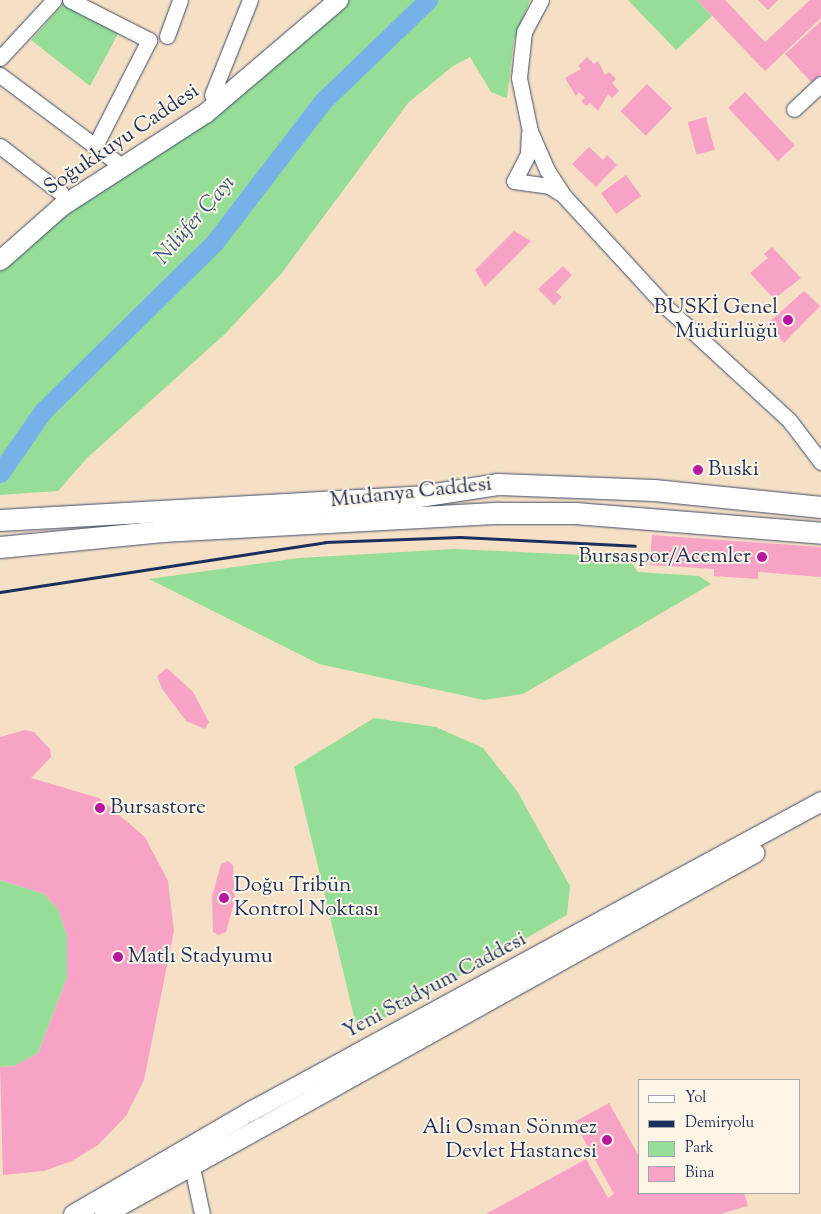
<!DOCTYPE html>
<meta charset="utf-8">
<style>
body{margin:0}
#map{position:relative;width:821px;height:1214px;overflow:hidden;background:#f6e0c5;font-family:"Sorts Mill Goudy",serif}
div>[style]{position:absolute}
.green>*{inset:0;background:#96dd97}
.river>*{height:19px;margin:-9.5px;padding:0 9.5px;transform-origin:9.5px;border-radius:9.5px;background:#76b2e8}
.building>*{inset:0;background:#f7a3c6;transform-origin:0 0}
.roads{filter:drop-shadow(0 0 1px #3c4a6d) drop-shadow(0 0 1px #3c4a6d)}
.minor>*{height:15px;margin:-7.5px;padding:0 7.5px;transform-origin:7.5px;border-radius:7.5px;background:#fff}
.major>*{height:19px;margin:-9.5px;padding:0 9.5px;transform-origin:9.5px;border-radius:9.5px;background:#fff}
.highway>*{height:21px;margin:-10.5px;padding:0 10.5px;transform-origin:10.5px;border-radius:10.5px;background:#fff}
.rail>*{height:3px;margin:-1.5px;padding:0 1.5px;transform-origin:1.5px;border-radius:1.5px;background:#1b2f5e}
.dots>*{width:14px;height:14px;translate:-50% -50%;box-sizing:border-box;border:2px solid #fcf5e5;border-radius:50%}
span{translate:-50% -50%;white-space:nowrap;text-align:center;line-height:1.15;-webkit-text-stroke:4px #fcf5e5;paint-order:stroke}
.street-label{font-size:21px;color:#1b2f5e}
.poi-label{font-size:21px;color:#1b2f5e}
.right{translate:-100% -50%;text-align:right}
.left{translate:0 -50%;text-align:left}
.water-label{font-size:22px;color:#365687;font-style:italic}
.legend{position:absolute;left:638px;top:1079px;width:162px;height:115px;box-sizing:border-box;background:#fcf5e5;border:1px solid #a2a6af;margin:0;padding:6px 9px;list-style:none;font-size:15px;color:#1b2f5e}
.legend li{display:flex;align-items:center;gap:10px;height:25px}
.legend b{width:25px;border:1px solid #a2a6af}
</style>
<div id="map">
<div class="green">
<i style="clip-path:polygon(345px 0,530px 0,514px 40px,507px 98px,491px 92px,470px 57px,453px 66px,408px 103px,281px 274px,225px 334px,87px 458px,58px 491px,0 495px,0 266px,13px 252px)"></i>
<i style="clip-path:polygon(628px 0,697px 0,712px 16px,676px 50px)"></i>
<i style="clip-path:polygon(65px 2px,119px 32px,90px 86px,31px 40px)"></i>
<i style="clip-path:polygon(454px 549px,627px 557px,638px 572px,699px 576px,711px 584px,523px 694px,484px 700px,319px 664px,149px 579px,299px 558px)"></i>
<i style="clip-path:polygon(374px 718px,436px 727px,483px 748px,517px 791px,570px 886px,567px 915px,358px 1033px,294px 767px)"></i>
<i style="clip-path:polygon(0 880px,45px 894px,59px 911px,67px 936px,67px 978px,38px 1053px,14px 1066px,0 1067px)"></i>
</div>
<div class="river">
<i style="left:0;top:473px;width:75px;rotate:-55.3deg"></i>
<i style="left:43px;top:411px;width:240px;rotate:-44.5deg"></i>
<i style="left:214px;top:243px;width:179px;rotate:-52.5deg"></i>
<i style="left:323px;top:101px;width:146px;rotate:-43.9deg"></i>
</div>
<div class="building">
<i style="clip-path:polygon(697px 0,725px 0,765px 42px,810px 0,821px 0,821px 18px,765px 71px)"></i>
<i style="clip-path:polygon(758px 0,778px 0,768px 10px)"></i>
<i style="clip-path:polygon(821px 21px,821px 74px,812px 83px,785px 54px)"></i>
<i style="clip-path:polygon(587px 57px,594px 64px,598px 61px,605px 75px,609px 72px,616px 79px,612px 83px,619px 91px,612px 98px,608px 94px,598px 111px,590px 103px,586px 106px,581px 101px,585px 98px,579px 92px,576px 96px,565px 78px,581px 69px,578px 66px)"></i>
<i style="left:647px;top:84px;width:35px;height:38px;rotate:44deg"></i>
<i style="left:745px;top:92px;width:73px;height:23px;rotate:47deg"></i>
<i style="left:706px;top:117px;width:34px;height:19px;rotate:75deg"></i>
<i style="clip-path:polygon(589px 147px,603px 160px,607px 155px,617px 165px,596px 187px,572px 164px)"></i>
<i style="left:626px;top:175px;width:26px;height:31px;rotate:54deg"></i>
<i style="clip-path:polygon(514px 231px,531px 241px,485px 287px,475px 270px)"></i>
<i style="clip-path:polygon(772px 247px,801px 278px,774px 299px,750px 273px,768px 258px,764px 254px)"></i>
<i style="clip-path:polygon(563px 266px,572px 275px,556px 292px,562px 297px,554px 305px,538px 289px)"></i>
<i style="clip-path:polygon(804px 291px,820px 306px,784px 343px,766px 325px)"></i>
<i style="clip-path:polygon(652px 535px,821px 547px,821px 577px,758px 572px,758px 579px,714px 576px,714px 569px,650px 565px)"></i>
<i style="clip-path:polygon(167px 668px,193px 692px,209px 722px,205px 729px,186px 721px,162px 689px,157px 676px)"></i>
<i style="clip-path:polygon(25px 730px,34px 732px,50px 749px,51px 757px,31px 778px,99px 798px,145px 837px,168px 881px,174px 931px,144px 1080px,126px 1116px,98px 1145px,72px 1161px,44px 1171px,3px 1175px,0 1067px,14px 1066px,38px 1053px,67px 978px,67px 936px,59px 911px,45px 894px,0 880px,0 737px)"></i>
<i style="clip-path:polygon(228px 861px,233px 865px,235px 899px,226px 932px,218px 935px,213px 932px,212px 896px,221px 864px)"></i>
<i style="clip-path:polygon(609px 1103px,640px 1158px,640px 1193px,744px 1193px,748px 1206px,720px 1214px,486px 1214px,586px 1159px,608px 1198px,614px 1194px,574px 1122px)"></i>
</div>
<div class="roads">
<div class="minor">
<i style="left:70px;top:0;width:89px;rotate:26.9deg"></i>
<i style="left:149px;top:40px;width:119px;rotate:117deg"></i>
<i style="left:541px;top:0;width:36px;rotate:118deg"></i>
<i style="left:524px;top:32px;width:46px;rotate:96.2deg"></i>
<i style="left:519px;top:78px;width:54px;rotate:78.3deg"></i>
<i style="left:530px;top:131px;width:43px;rotate:66.4deg"></i>
<i style="left:547px;top:170px;width:31px;rotate:57deg"></i>
<i style="left:564px;top:196px;width:149px;rotate:47.4deg"></i>
<i style="left:665px;top:306px;width:168px;rotate:42.6deg"></i>
<i style="left:789px;top:420px;width:53px;rotate:52.7deg"></i>
<i style="left:167px;top:36px;width:38px;rotate:-70deg"></i>
<i style="left:0;top:58px;width:79px;rotate:-47deg"></i>
<i style="left:0;top:75px;width:144px;rotate:36.8deg"></i>
<i style="left:212px;top:95px;width:102px;rotate:-68.2deg"></i>
<i style="left:794px;top:109px;width:37px;rotate:-43deg"></i>
<i style="left:529px;top:133px;width:21px;rotate:93deg"></i>
<i style="left:528px;top:154px;width:30px;rotate:117deg"></i>
<i style="left:514px;top:181px;width:35px;rotate:8deg"></i>
<i style="left:549px;top:186px;width:13px;rotate:32deg"></i>
<i style="left:0;top:146px;width:77px;rotate:37.6deg"></i>
<i style="left:183px;top:1159px;width:12px;rotate:42deg"></i>
<i style="left:192px;top:1167px;width:48px;rotate:78deg"></i>
</div>
<div class="major">
<i style="left:0;top:260px;width:81px;rotate:-41.5deg"></i>
<i style="left:61px;top:206px;width:171px;rotate:-32.9deg"></i>
<i style="left:205px;top:113px;width:175px;rotate:-40.4deg"></i>
<i style="left:73px;top:1214px;width:207px;rotate:-30.2deg"></i>
<i style="left:252px;top:1110px;width:647px;rotate:-28.5deg"></i>
<i style="left:104px;top:1214px;width:744px;rotate:-29.05deg"></i>
</div>
<div class="highway">
<i style="left:0;top:520px;width:415px;rotate:-3.2deg"></i>
<i style="left:414px;top:497px;width:84px;rotate:-8.9deg"></i>
<i style="left:497px;top:484px;width:157px;rotate:2.2deg"></i>
<i style="left:654px;top:490px;width:168px;rotate:5.8deg"></i>
<i style="left:0;top:547px;width:163px;rotate:-5.6deg"></i>
<i style="left:162px;top:531px;width:337px;rotate:-3.1deg"></i>
<i style="left:499px;top:513px;width:76px"></i>
<i style="left:575px;top:513px;width:247px;rotate:4.6deg"></i>
</div>
</div>
<div class="rail">
<i style="left:0;top:592px;width:329px;rotate:-8.7deg"></i>
<i style="left:325px;top:542px;width:135px;rotate:-2.1deg"></i>
<i style="left:460px;top:537px;width:175px;rotate:2.9deg"></i>
</div>
<div class="dots">
<i style="left:788px;top:320px;background:#b5179e"></i>
<i style="left:698px;top:470px;background:#b5179e"></i>
<i style="left:762px;top:557px;background:#b5179e"></i>
<i style="left:100px;top:808px;background:#b5179e"></i>
<i style="left:224px;top:898px;background:#b5179e"></i>
<i style="left:118px;top:957px;background:#b5179e"></i>
<i style="left:607px;top:1140px;background:#b5179e"></i>
</div>
<div class="street-label">
<span style="left:122px;top:140px;rotate:-34deg">Soğukkuyu Caddesi</span>
<span style="left:411px;top:493px;rotate:-6deg">Mudanya Caddesi</span>
<span style="left:435px;top:986px;rotate:-28deg">Yeni Stadyum Caddesi</span>
</div>
<div class="poi-label">
<span class="right" style="left:778px;top:320px">BUSKİ Genel<br>Müdürlüğü</span>
<span class="left" style="left:708px;top:470px">Buski</span>
<span class="right" style="left:751px;top:557px">Bursaspor/Acemler</span>
<span class="left" style="left:110px;top:808px">Bursastore</span>
<span class="left" style="left:234px;top:898px">Doğu Tribün<br>Kontrol Noktası</span>
<span class="left" style="left:128px;top:957px">Matlı Stadyumu</span>
<span class="right" style="left:597px;top:1140px">Ali Osman Sönmez<br>Devlet Hastanesi</span>
</div>
<div class="water-label">
<span style="left:196px;top:221px;rotate:-49deg">Nilüfer Çayı</span>
</div>
<ul class="legend">
<li><b style="height:6px;background:#fff"></b>Yol</li>
<li><b style="height:6px;background:#1b2f5e"></b>Demiryolu</li>
<li><b style="height:14px;background:#96dd97"></b>Park</li>
<li><b style="height:14px;background:#f7a3c6"></b>Bina</li>
</ul>
</div>
